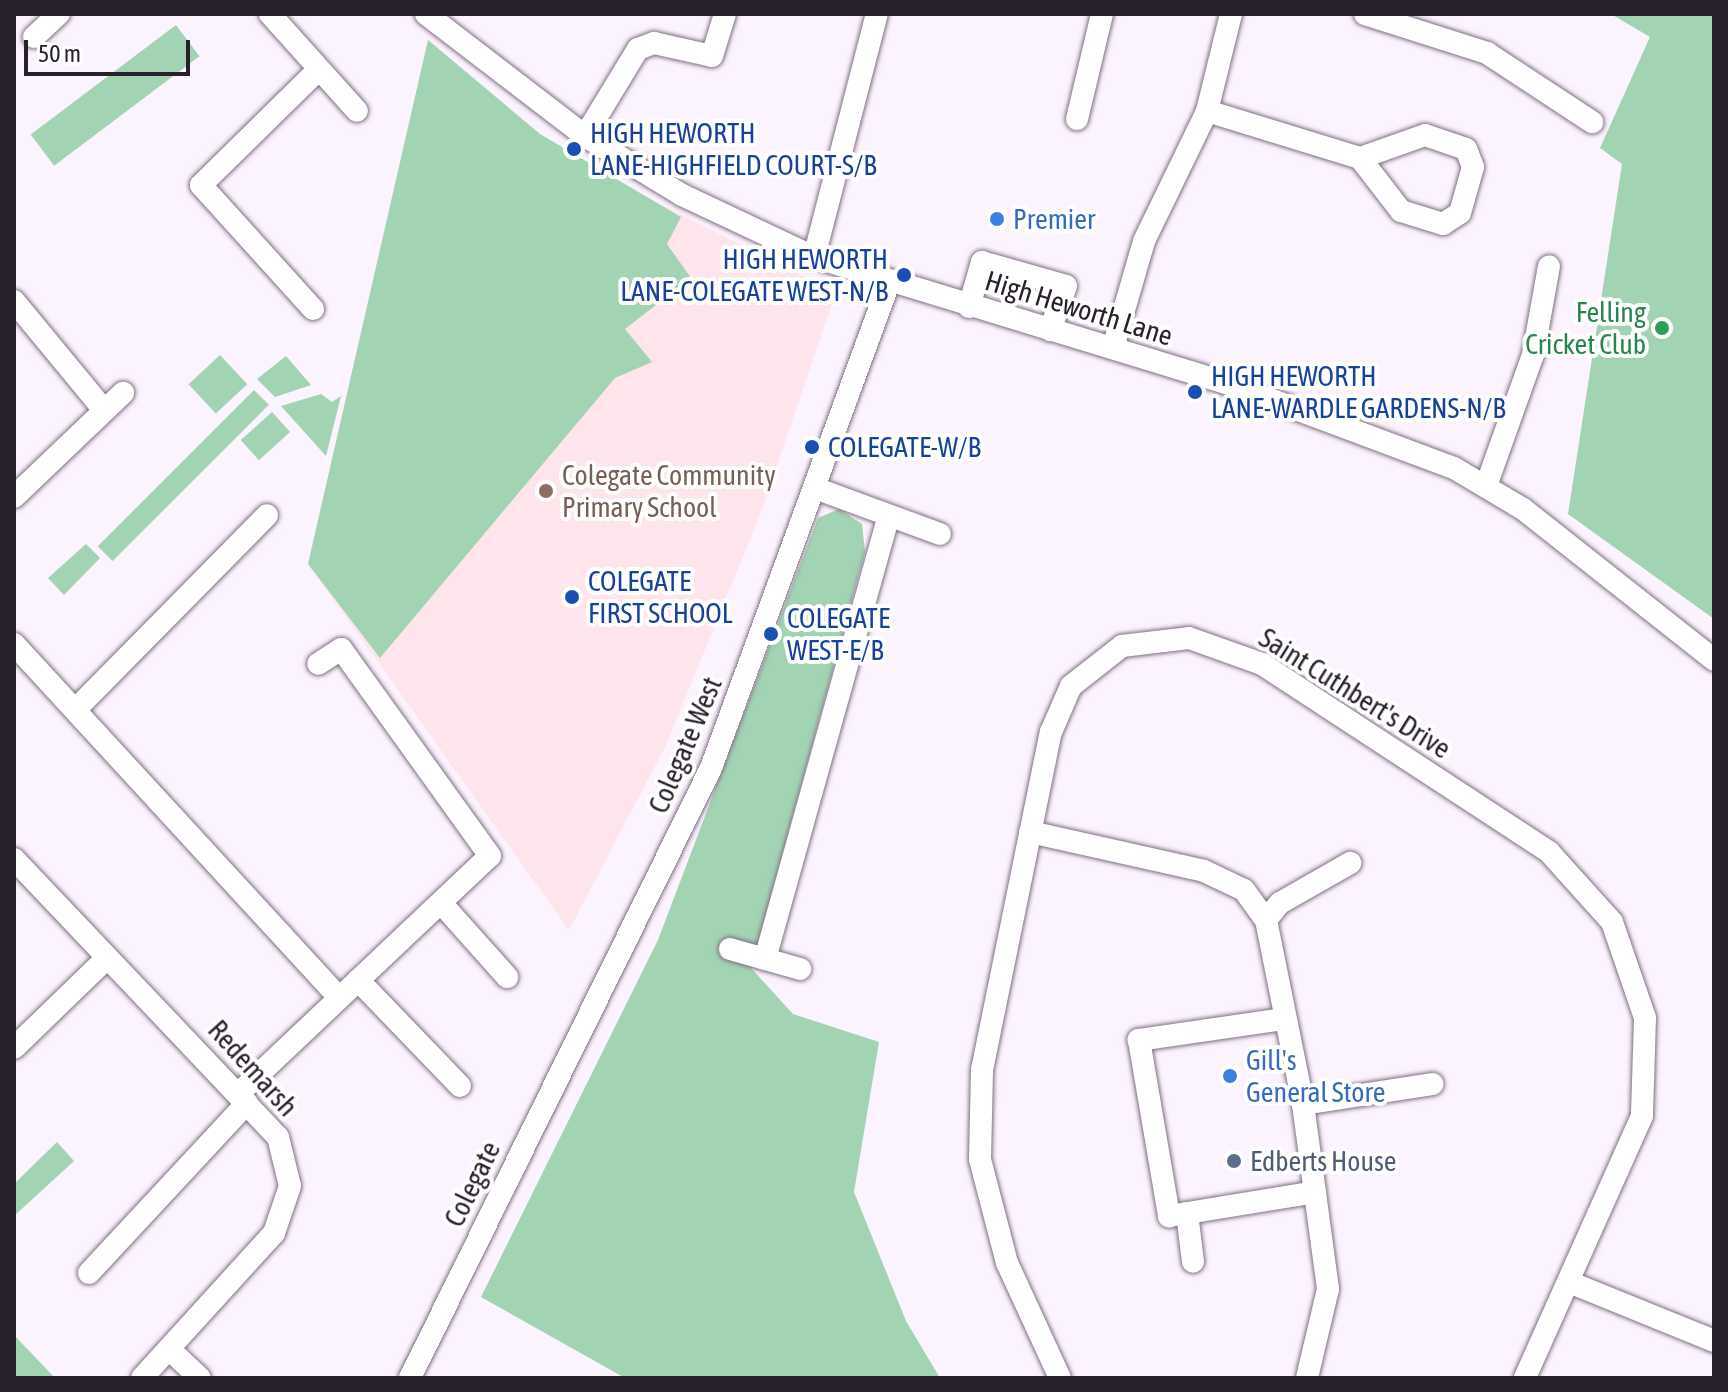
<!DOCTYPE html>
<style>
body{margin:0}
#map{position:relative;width:1728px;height:1392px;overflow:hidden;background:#fbf3fd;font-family:"Asap Condensed",sans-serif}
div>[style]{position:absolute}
.education>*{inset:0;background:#fee5ec}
.green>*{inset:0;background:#a2d3b3;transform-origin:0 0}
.roads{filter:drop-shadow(0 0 2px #806f85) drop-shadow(0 0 2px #806f85)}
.minor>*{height:22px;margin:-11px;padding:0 11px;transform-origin:11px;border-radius:11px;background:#fff}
.dots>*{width:22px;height:22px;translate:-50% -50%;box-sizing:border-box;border:4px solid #fff;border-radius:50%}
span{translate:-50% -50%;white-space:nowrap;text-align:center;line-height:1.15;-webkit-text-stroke:8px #fff;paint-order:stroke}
.transit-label{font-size:28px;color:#164399}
.left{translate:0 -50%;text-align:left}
.right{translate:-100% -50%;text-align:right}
.shop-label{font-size:28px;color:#366cbe}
.street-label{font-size:28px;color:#28202a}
.leisure-label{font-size:28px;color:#27864d}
.education-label{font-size:28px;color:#785e54}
.service-label{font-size:28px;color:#4e5e75}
.frame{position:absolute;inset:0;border:16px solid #28202a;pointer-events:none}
.scale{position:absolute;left:24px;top:40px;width:166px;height:36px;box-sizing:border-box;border:4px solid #28202a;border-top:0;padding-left:10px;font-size:24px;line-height:28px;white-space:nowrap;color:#28202a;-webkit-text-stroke:6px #fff;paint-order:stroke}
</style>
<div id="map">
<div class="education">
<i style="clip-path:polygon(428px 40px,540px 134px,609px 179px,836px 292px,760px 515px,666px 745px,569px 930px,308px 564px)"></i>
</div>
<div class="green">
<i style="clip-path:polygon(1611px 14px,1714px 14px,1714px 619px,1568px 514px,1622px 164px,1600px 148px,1650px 37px)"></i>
<i style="left:176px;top:25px;width:39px;height:182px;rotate:53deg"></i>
<i style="clip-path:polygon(428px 40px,540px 134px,681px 217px,667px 244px,691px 278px,625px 329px,652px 362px,615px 378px,380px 658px,308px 564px)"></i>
<i style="left:220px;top:355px;width:40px;height:43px;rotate:47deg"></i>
<i style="clip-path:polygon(286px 356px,311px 385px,275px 397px,257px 379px)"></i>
<i style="left:254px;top:390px;width:21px;height:221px;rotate:45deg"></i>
<i style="clip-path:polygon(321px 394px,332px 402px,341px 396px,326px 456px,281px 406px)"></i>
<i style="left:272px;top:412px;width:27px;height:42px;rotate:48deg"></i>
<i style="clip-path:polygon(839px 509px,862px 524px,865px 552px,751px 968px,793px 1014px,879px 1042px,854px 1192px,906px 1321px,940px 1378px,625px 1378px,481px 1297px,658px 940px,818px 518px)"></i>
<i style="clip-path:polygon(86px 544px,100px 558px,64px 595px,48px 578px)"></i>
<i style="clip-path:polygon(57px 1142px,74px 1161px,14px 1216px,14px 1184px)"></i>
<i style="clip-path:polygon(14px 1335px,55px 1378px,14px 1378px)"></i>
</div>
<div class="roads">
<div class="minor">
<i style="left:270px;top:14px;width:130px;rotate:48.1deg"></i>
<i style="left:426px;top:14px;width:200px;rotate:37.5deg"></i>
<i style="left:585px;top:136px;width:114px;rotate:31.3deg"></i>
<i style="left:682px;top:195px;width:146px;rotate:25.2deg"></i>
<i style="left:814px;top:257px;width:434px;rotate:17deg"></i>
<i style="left:1229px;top:384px;width:240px;rotate:20.5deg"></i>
<i style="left:1454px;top:468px;width:80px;rotate:30.7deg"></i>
<i style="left:1523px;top:509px;width:243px;rotate:38.3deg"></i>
<i style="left:1365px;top:14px;width:128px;rotate:17.7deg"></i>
<i style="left:1487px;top:53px;width:126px;rotate:33.3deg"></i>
<i style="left:34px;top:37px;width:34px;rotate:-43deg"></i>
<i style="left:1207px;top:111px;width:160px;rotate:17.1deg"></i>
<i style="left:1360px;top:158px;width:67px;rotate:52.3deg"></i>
<i style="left:1401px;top:211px;width:44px;rotate:17.2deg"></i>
<i style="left:1443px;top:224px;width:20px;rotate:-33deg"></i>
<i style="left:1460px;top:213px;width:48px;rotate:-74.2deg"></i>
<i style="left:1473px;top:167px;width:19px;rotate:-111deg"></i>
<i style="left:1466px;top:149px;width:43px;rotate:-161.1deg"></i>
<i style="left:1425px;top:135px;width:69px;rotate:160.5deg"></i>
<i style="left:1077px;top:119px;width:108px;rotate:-76.6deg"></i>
<i style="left:585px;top:136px;width:102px;rotate:-58.7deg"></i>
<i style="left:638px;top:49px;width:17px;rotate:-21deg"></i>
<i style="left:654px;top:43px;width:59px;rotate:12.6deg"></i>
<i style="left:712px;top:56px;width:44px;rotate:-72.8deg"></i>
<i style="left:814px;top:257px;width:251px;rotate:-75.5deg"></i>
<i style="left:14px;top:301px;width:141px;rotate:50.5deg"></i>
<i style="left:969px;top:307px;width:47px;rotate:-73.9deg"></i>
<i style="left:982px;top:262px;width:87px;rotate:15.9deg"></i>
<i style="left:1066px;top:286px;width:47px;rotate:110deg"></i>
<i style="left:313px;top:309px;width:167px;rotate:-132.1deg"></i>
<i style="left:201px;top:185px;width:165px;rotate:-44.5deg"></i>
<i style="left:1113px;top:348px;width:111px;rotate:-73.8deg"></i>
<i style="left:1144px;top:241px;width:144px;rotate:-64.1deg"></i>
<i style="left:1207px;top:111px;width:100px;rotate:-76.1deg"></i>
<i style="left:1486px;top:486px;width:139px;rotate:-70.3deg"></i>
<i style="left:1533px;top:355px;width:90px;rotate:-79.8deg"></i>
<i style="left:815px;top:488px;width:133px;rotate:20.2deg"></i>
<i style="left:14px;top:497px;width:151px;rotate:-43.7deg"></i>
<i style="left:14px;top:644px;width:480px;rotate:47.4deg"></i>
<i style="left:76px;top:709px;width:272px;rotate:-45.4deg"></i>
<i style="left:1030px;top:832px;width:178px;rotate:12.6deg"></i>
<i style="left:1204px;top:871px;width:44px;rotate:25.4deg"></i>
<i style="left:1244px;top:890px;width:37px;rotate:54deg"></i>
<i style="left:1266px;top:920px;width:188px;rotate:78.6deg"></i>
<i style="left:1303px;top:1104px;width:187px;rotate:82.3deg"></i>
<i style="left:1328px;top:1289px;width:91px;rotate:103.3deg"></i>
<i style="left:14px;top:859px;width:383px;rotate:46.5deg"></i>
<i style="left:278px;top:1137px;width:50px;rotate:76.2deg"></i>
<i style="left:290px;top:1186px;width:50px;rotate:108.8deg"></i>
<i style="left:274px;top:1233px;width:196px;rotate:132.3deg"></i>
<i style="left:442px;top:904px;width:98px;rotate:48.3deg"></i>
<i style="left:1266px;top:920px;width:22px;rotate:-51deg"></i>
<i style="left:1280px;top:903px;width:81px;rotate:-29.7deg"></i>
<i style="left:730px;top:949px;width:73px;rotate:15.9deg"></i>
<i style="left:765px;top:959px;width:459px;rotate:-74.4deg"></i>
<i style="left:358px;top:980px;width:147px;rotate:46.1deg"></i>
<i style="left:1284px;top:1019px;width:147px;rotate:171.8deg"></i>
<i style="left:1139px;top:1040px;width:179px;rotate:80.3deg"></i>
<i style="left:1169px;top:1216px;width:148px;rotate:-9.3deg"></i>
<i style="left:14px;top:1048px;width:129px;rotate:-44.1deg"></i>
<i style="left:239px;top:1093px;width:345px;rotate:-43.4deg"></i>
<i style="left:490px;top:856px;width:255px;rotate:-125.7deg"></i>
<i style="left:341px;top:649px;width:27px;rotate:147deg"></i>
<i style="left:1303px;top:1104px;width:131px;rotate:-8.8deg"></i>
<i style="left:1187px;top:1213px;width:49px;rotate:83deg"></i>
<i style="left:89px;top:1273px;width:232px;rotate:-47.1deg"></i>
<i style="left:1569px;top:1282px;width:157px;rotate:22.1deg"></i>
<i style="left:169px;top:1349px;width:42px;rotate:43.1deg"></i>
<i style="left:410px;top:1378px;width:680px;rotate:-63.74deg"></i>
<i style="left:711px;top:768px;width:517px;rotate:-69.85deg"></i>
<i style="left:1060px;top:1378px;width:127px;rotate:-114.7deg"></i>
<i style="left:1007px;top:1263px;width:107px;rotate:-104.6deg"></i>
<i style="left:980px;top:1159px;width:89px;rotate:-88.7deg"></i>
<i style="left:982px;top:1070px;width:345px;rotate:-78.5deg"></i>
<i style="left:1051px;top:732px;width:50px;rotate:-66.5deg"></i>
<i style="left:1071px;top:686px;width:65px;rotate:-38.1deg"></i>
<i style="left:1122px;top:646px;width:67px;rotate:-6.8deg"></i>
<i style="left:1189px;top:638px;width:77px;rotate:19.6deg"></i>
<i style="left:1262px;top:664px;width:343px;rotate:33.2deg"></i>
<i style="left:1549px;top:852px;width:94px;rotate:48deg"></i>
<i style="left:1612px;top:922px;width:102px;rotate:71deg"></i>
<i style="left:1645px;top:1018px;width:98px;rotate:91.8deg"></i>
<i style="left:1642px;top:1116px;width:287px;rotate:114.1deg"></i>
</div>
</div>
<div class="dots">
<i style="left:574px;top:149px;background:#1a4fb4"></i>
<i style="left:997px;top:219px;background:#3f7fe0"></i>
<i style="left:904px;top:275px;background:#1a4fb4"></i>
<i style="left:1662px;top:328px;background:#2e9e5b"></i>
<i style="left:1195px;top:392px;background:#1a4fb4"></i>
<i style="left:812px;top:447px;background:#1a4fb4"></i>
<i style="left:546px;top:491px;background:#8d6e63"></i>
<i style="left:572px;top:597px;background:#1a4fb4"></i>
<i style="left:771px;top:634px;background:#1a4fb4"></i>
<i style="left:1230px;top:1076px;background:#3f7fe0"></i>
<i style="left:1234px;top:1161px;background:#5c6f8a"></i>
</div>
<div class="transit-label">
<span class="left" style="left:590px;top:149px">HIGH HEWORTH<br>LANE-HIGHFIELD COURT-S/B</span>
<span class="right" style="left:888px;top:275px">HIGH HEWORTH<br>LANE-COLEGATE WEST-N/B</span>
<span class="left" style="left:1211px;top:392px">HIGH HEWORTH<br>LANE-WARDLE GARDENS-N/B</span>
<span class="left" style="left:828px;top:447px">COLEGATE-W/B</span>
<span class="left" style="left:588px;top:597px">COLEGATE<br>FIRST SCHOOL</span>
<span class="left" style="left:787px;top:634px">COLEGATE<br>WEST-E/B</span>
</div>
<div class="shop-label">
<span class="left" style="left:1013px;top:219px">Premier</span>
<span class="left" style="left:1246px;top:1076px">Gill's<br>General Store</span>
</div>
<div class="street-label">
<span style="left:1079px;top:308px;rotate:17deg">High Heworth Lane</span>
<span style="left:1355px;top:693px;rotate:32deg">Saint Cuthbert's Drive</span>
<span style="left:685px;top:745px;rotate:-67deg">Colegate West</span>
<span style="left:253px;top:1068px;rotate:48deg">Redemarsh</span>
<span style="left:472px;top:1184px;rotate:-64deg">Colegate</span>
</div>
<div class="leisure-label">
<span class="right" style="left:1646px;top:328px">Felling<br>Cricket Club</span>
</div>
<div class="education-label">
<span class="left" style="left:562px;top:491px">Colegate Community<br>Primary School</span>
</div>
<div class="service-label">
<span class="left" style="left:1250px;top:1161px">Edberts House</span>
</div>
<div class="frame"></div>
<div class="scale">50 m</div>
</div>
